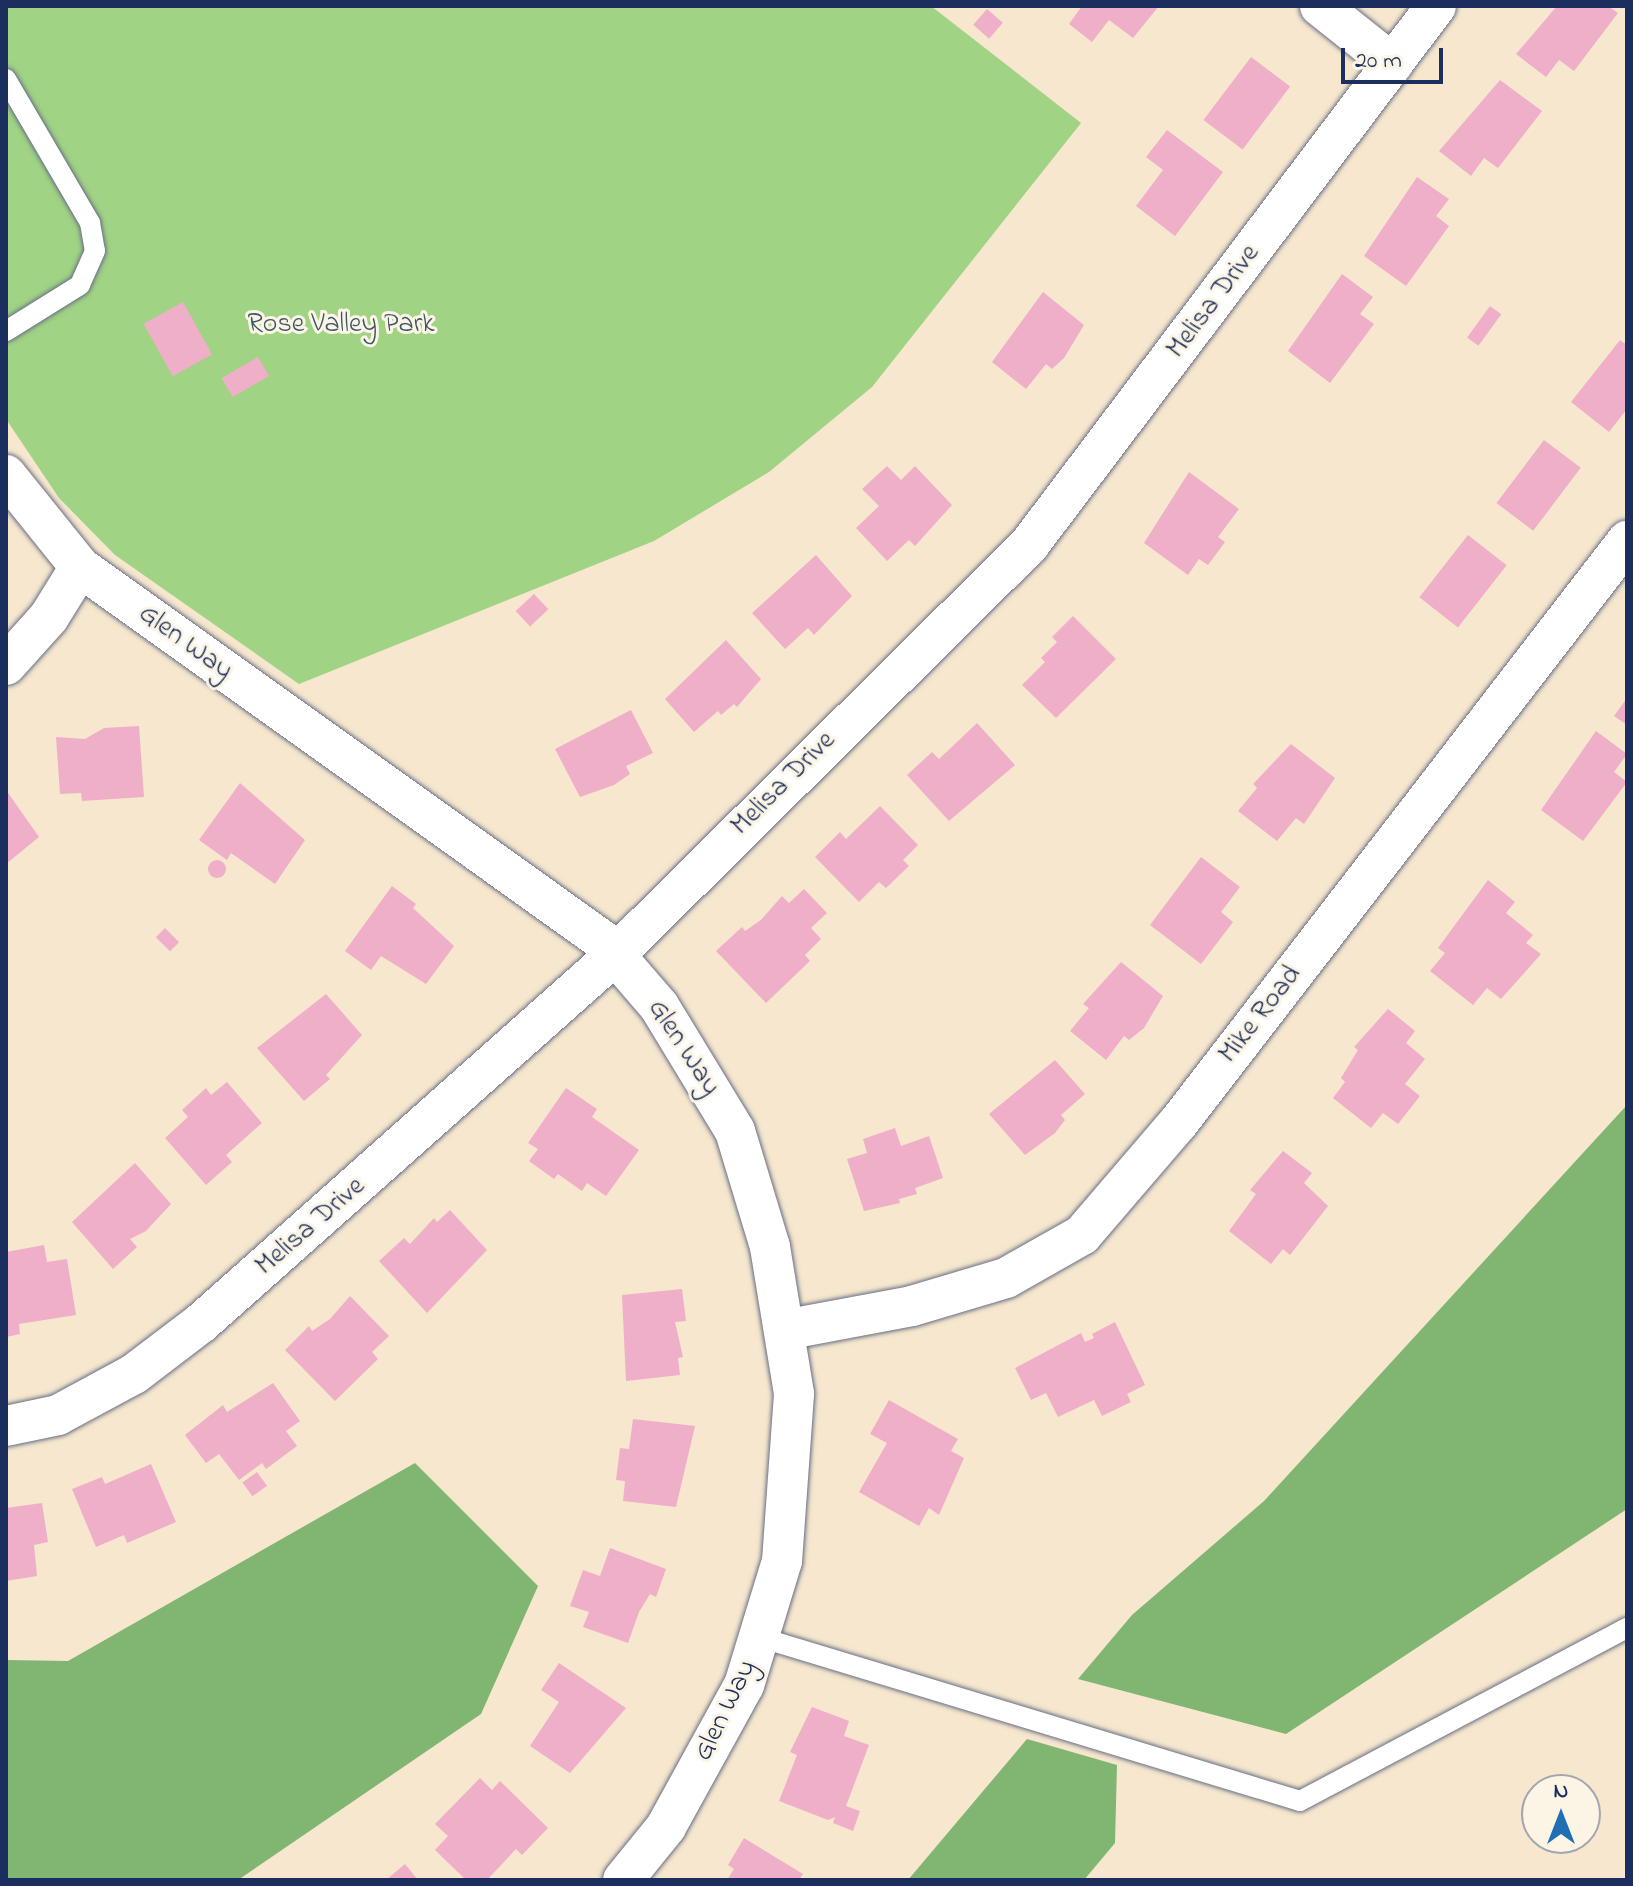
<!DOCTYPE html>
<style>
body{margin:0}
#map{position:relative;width:1633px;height:1886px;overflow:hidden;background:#f6e7ce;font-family:"Indie Flower",sans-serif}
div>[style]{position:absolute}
.green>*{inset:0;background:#a0d384}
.forest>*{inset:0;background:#80b572}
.building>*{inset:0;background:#efafc8;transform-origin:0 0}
.round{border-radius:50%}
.roads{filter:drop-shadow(0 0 2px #686f85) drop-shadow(0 0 2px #686f85)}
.lane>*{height:20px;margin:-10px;padding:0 10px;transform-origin:10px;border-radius:10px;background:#fff}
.street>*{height:40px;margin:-20px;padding:0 20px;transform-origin:20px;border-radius:20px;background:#fff}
span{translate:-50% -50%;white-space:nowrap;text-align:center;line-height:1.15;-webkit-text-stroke:6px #fcf5e5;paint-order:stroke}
.street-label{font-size:28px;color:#1b2f5e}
.park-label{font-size:28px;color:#3c5868}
.frame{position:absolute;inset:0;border:8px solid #1b2f5e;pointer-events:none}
.north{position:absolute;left:1521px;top:1774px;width:80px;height:80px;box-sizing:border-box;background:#fcf5e5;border:2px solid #a2a6af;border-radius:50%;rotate:0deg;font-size:22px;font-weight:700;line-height:32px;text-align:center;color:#1b2f5e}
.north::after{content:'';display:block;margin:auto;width:28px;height:36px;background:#1f6fb2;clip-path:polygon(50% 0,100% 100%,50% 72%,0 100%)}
.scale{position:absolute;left:1341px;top:48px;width:102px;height:36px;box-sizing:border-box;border:4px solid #1b2f5e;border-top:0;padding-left:10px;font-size:24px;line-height:28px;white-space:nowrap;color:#1b2f5e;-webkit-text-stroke:6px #fcf5e5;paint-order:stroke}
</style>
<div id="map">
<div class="green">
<i style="clip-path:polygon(6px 6px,931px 6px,1081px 123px,872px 387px,769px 472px,654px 541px,299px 684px,115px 555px,59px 498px,6px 419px)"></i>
</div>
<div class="forest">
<i style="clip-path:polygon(1627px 1105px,1627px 1509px,1286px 1734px,1078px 1679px,1132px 1615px,1264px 1501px)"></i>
<i style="clip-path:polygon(415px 1463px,538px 1586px,481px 1714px,238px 1880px,6px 1880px,6px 1660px,68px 1661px)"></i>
<i style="clip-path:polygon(1027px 1739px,1117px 1765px,1115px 1843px,1084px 1880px,908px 1880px)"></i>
</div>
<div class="building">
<i style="clip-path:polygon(1082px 6px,1159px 6px,1133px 38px,1109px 20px,1092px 42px,1069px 24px)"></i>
<i style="clip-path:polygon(1557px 6px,1608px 6px,1618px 13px,1574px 71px,1559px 60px,1546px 77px,1516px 54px)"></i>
<i style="left:987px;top:9px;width:21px;height:21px;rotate:41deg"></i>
<i style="left:1251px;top:57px;width:49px;height:79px;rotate:37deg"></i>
<i style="clip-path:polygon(1500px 80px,1542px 111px,1498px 168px,1484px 158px,1471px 176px,1439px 151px)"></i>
<i style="clip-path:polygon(1167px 130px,1223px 172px,1175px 236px,1136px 206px,1163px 170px,1146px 157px)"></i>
<i style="clip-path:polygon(1417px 177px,1449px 199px,1436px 216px,1449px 226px,1406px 286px,1364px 256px)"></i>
<i style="clip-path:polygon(1342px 274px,1373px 297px,1360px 314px,1374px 324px,1330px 383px,1288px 351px)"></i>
<i style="clip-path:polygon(1043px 292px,1084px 325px,1064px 358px,1052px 369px,1046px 364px,1026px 389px,992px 362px)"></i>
<i style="left:183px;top:302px;width:60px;height:45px;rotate:61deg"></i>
<i style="left:1490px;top:306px;width:14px;height:39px;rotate:36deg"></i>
<i style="clip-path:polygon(1620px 340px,1627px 345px,1627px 409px,1609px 432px,1571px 402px)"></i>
<i style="left:258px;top:357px;width:22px;height:42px;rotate:60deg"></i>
<i style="left:1544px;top:440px;width:46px;height:79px;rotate:37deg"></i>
<i style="clip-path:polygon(887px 466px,901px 480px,915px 466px,952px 505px,915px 546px,909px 540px,887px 561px,856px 528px,879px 506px,862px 489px)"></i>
<i style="clip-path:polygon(1189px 472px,1239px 509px,1218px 537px,1225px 542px,1208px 565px,1199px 559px,1188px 575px,1144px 543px)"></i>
<i style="left:1468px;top:535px;width:49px;height:79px;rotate:38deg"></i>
<i style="clip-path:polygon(816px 555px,852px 596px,814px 635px,808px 628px,785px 649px,752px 613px)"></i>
<i style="left:534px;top:594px;width:21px;height:25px;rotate:47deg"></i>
<i style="clip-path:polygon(1073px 616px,1116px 659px,1056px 718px,1022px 685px,1045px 662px,1041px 658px,1057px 642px,1052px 637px)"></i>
<i style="clip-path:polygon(726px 640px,761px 679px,737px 707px,734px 704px,721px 715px,718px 711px,694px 732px,665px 699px)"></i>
<i style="clip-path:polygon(1627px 698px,1627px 725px,1614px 716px)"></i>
<i style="clip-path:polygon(631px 710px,653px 753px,626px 766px,630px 774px,614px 785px,580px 797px,555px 749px)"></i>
<i style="clip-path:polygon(977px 723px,1015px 765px,949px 821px,907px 775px,932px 752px,939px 759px)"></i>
<i style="clip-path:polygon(139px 726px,144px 797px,82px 801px,81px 793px,60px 794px,56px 737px,85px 739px,104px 728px)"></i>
<i style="clip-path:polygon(1596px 731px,1627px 754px,1614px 772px,1627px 782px,1583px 841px,1541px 810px)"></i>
<i style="clip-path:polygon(1291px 744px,1335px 778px,1304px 824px,1296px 818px,1277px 841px,1238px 811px,1257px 788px,1253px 784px)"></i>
<i style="clip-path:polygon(240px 783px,305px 840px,275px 884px,231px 853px,227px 860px,199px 840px)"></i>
<i style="clip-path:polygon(6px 790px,39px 837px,6px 864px)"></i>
<i style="clip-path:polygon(880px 806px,918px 845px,903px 860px,909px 866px,886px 888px,879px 882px,859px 902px,815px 857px,840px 832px,846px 839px)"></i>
<i style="clip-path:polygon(1201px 857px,1240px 887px,1221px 912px,1233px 922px,1201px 964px,1150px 925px)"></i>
<i class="round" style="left:208px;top:860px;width:18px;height:18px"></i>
<i style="clip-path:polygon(1488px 880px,1515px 902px,1506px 913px,1533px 935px,1526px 943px,1541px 954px,1501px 999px,1487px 988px,1473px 1005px,1430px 971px,1445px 953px,1438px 948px)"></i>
<i style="clip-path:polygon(392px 886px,416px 904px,413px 908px,454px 946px,426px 984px,381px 956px,371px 970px,345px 951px)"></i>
<i style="clip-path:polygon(804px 889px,827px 913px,811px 928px,821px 939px,805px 955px,810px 961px,766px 1003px,716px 951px,742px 927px,745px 931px,761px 920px,782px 896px,789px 903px)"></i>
<i style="left:165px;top:928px;width:20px;height:13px;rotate:45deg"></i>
<i style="clip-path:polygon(1121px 962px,1163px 996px,1144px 1028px,1129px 1040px,1124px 1036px,1106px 1060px,1070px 1031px,1089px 1008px,1083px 1004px)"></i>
<i style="clip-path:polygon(326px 994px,362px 1035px,326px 1075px,330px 1079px,304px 1101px,257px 1048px)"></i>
<i style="clip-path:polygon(1388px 1009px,1415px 1031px,1406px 1043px,1425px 1059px,1405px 1084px,1420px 1096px,1398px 1124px,1383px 1113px,1371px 1128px,1333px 1098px,1345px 1082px,1341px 1078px,1358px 1050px,1354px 1047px)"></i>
<i style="clip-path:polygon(1055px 1060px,1085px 1094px,1061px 1115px,1065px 1120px,1055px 1133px,1025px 1155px,989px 1114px)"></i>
<i style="clip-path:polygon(227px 1082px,262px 1123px,226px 1155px,232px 1162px,206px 1185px,165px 1138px,188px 1117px,182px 1110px,206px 1088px,211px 1095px)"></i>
<i style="clip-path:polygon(566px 1088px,597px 1109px,592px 1117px,639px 1150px,606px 1196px,587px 1183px,582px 1191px,558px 1174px,554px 1179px,529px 1161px,538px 1149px,528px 1143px)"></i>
<i style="clip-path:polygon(895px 1128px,901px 1146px,929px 1136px,943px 1178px,915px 1188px,917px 1194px,899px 1199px,900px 1203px,864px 1211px,847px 1159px,867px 1153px,863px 1139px)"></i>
<i style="clip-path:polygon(1283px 1151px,1312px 1173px,1304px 1183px,1328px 1206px,1290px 1255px,1283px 1249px,1271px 1264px,1229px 1231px,1256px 1194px,1250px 1190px)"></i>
<i style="clip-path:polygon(135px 1163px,171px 1204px,146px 1231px,130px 1239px,137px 1247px,113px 1269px,72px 1222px)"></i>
<i style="clip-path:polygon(450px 1210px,487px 1250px,427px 1313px,379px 1261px,404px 1238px,410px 1244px,434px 1218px,437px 1222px)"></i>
<i style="clip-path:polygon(44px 1245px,47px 1262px,67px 1259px,76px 1315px,19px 1324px,20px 1334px,6px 1337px,6px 1252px)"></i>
<i style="clip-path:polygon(682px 1289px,686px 1321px,675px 1322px,683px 1357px,678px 1358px,680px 1375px,626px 1381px,622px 1295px)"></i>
<i style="clip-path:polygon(350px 1296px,389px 1336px,372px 1352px,378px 1359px,335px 1401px,285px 1350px,309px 1326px,312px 1331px,330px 1319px)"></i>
<i style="clip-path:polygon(1115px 1322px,1145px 1385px,1127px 1394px,1131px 1402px,1102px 1416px,1094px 1400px,1058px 1417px,1046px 1393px,1031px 1400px,1015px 1368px,1081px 1333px,1085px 1342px,1094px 1338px,1092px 1334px)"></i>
<i style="clip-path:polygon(273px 1383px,300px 1421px,286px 1431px,297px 1446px,266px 1469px,262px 1463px,239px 1480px,219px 1454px,206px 1463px,185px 1435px,223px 1405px,227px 1412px)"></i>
<i style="clip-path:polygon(889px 1400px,958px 1439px,951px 1451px,964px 1458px,939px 1515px,929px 1508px,919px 1526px,859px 1492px,887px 1443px,870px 1434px)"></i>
<i style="clip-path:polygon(633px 1419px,695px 1426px,676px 1507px,623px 1501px,625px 1481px,616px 1480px,620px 1448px,629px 1449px)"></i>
<i style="clip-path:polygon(151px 1464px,176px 1522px,127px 1543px,124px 1535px,96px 1547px,72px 1489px,102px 1477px,105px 1484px)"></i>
<i style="left:257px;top:1472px;width:17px;height:18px;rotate:54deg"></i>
<i style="clip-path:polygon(42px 1503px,48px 1542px,34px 1545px,37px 1576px,6px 1581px,6px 1508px)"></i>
<i style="clip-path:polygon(610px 1548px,666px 1569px,656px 1597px,650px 1594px,639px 1612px,628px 1643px,583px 1627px,589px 1612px,570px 1606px,583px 1570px,600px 1576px)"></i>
<i style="clip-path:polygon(559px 1663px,626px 1708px,570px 1773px,530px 1746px,559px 1702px,541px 1690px)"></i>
<i style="clip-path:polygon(812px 1707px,849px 1721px,844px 1736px,869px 1745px,846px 1806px,860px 1811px,853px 1831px,833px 1823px,835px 1817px,828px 1820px,779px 1801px,797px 1755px,790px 1752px)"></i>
<i style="clip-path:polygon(480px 1778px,492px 1790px,500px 1781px,548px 1828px,522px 1855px,516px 1849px,487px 1880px,466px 1880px,435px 1850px,448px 1836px,435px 1824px)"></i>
<i style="clip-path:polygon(744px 1838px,803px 1874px,799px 1880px,727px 1880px,734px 1869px,728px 1865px)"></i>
<i style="clip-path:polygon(405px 1864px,418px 1880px,386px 1880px)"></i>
</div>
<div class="roads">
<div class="lane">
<i style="left:6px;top:79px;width:167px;rotate:59.7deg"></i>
<i style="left:90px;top:223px;width:28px;rotate:80deg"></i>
<i style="left:95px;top:251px;width:37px;rotate:114deg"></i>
<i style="left:80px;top:285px;width:87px;rotate:148.1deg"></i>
<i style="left:759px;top:1637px;width:565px;rotate:16.86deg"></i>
<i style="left:1300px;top:1801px;width:370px;rotate:-27.9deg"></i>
</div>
<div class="street">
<i style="left:1320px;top:6px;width:93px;rotate:38.5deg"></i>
<i style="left:6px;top:475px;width:118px;rotate:51.2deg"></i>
<i style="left:80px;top:567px;width:642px;rotate:35.55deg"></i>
<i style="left:602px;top:940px;width:87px;rotate:49.2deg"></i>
<i style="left:659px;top:1006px;width:146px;rotate:58.7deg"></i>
<i style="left:735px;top:1131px;width:121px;rotate:73.2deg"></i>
<i style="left:770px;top:1247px;width:149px;rotate:80.7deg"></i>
<i style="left:794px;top:1394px;width:167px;rotate:94.1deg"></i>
<i style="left:782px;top:1561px;width:130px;rotate:107deg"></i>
<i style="left:744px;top:1685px;width:162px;rotate:118.8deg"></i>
<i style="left:666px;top:1827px;width:68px;rotate:129.1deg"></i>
<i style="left:6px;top:665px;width:64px;rotate:-48.1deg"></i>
<i style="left:49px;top:617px;width:59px;rotate:-58.2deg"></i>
<i style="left:784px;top:1330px;width:130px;rotate:-10.6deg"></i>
<i style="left:912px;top:1306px;width:98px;rotate:-16.6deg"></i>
<i style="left:1006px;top:1278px;width:87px;rotate:-29.5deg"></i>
<i style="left:1082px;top:1235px;width:149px;rotate:-49.4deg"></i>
<i style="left:1179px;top:1122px;width:734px;rotate:-52.36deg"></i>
<i style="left:6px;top:1426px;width:53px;rotate:-11.9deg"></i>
<i style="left:58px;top:1415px;width:86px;rotate:-28.3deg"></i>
<i style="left:134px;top:1374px;width:84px;rotate:-37.3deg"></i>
<i style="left:201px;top:1323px;width:554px;rotate:-41.63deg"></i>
<i style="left:615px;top:955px;width:583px;rotate:-44.72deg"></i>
<i style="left:1029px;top:545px;width:675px;rotate:-52.94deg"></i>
</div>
</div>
<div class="street-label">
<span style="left:1214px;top:302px;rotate:-53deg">Melisa Drive</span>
<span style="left:185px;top:643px;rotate:36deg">Glen Way</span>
<span style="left:784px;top:784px;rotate:-45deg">Melisa Drive</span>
<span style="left:1261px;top:1015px;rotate:-52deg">Mike Road</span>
<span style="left:683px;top:1048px;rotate:57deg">Glen Way</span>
<span style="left:311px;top:1227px;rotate:-41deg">Melisa Drive</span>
<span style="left:726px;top:1711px;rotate:-64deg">Glen Way</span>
</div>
<div class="park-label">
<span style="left:341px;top:325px">Rose Valley Park</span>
</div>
<div class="frame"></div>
<div class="north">N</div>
<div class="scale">20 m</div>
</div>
